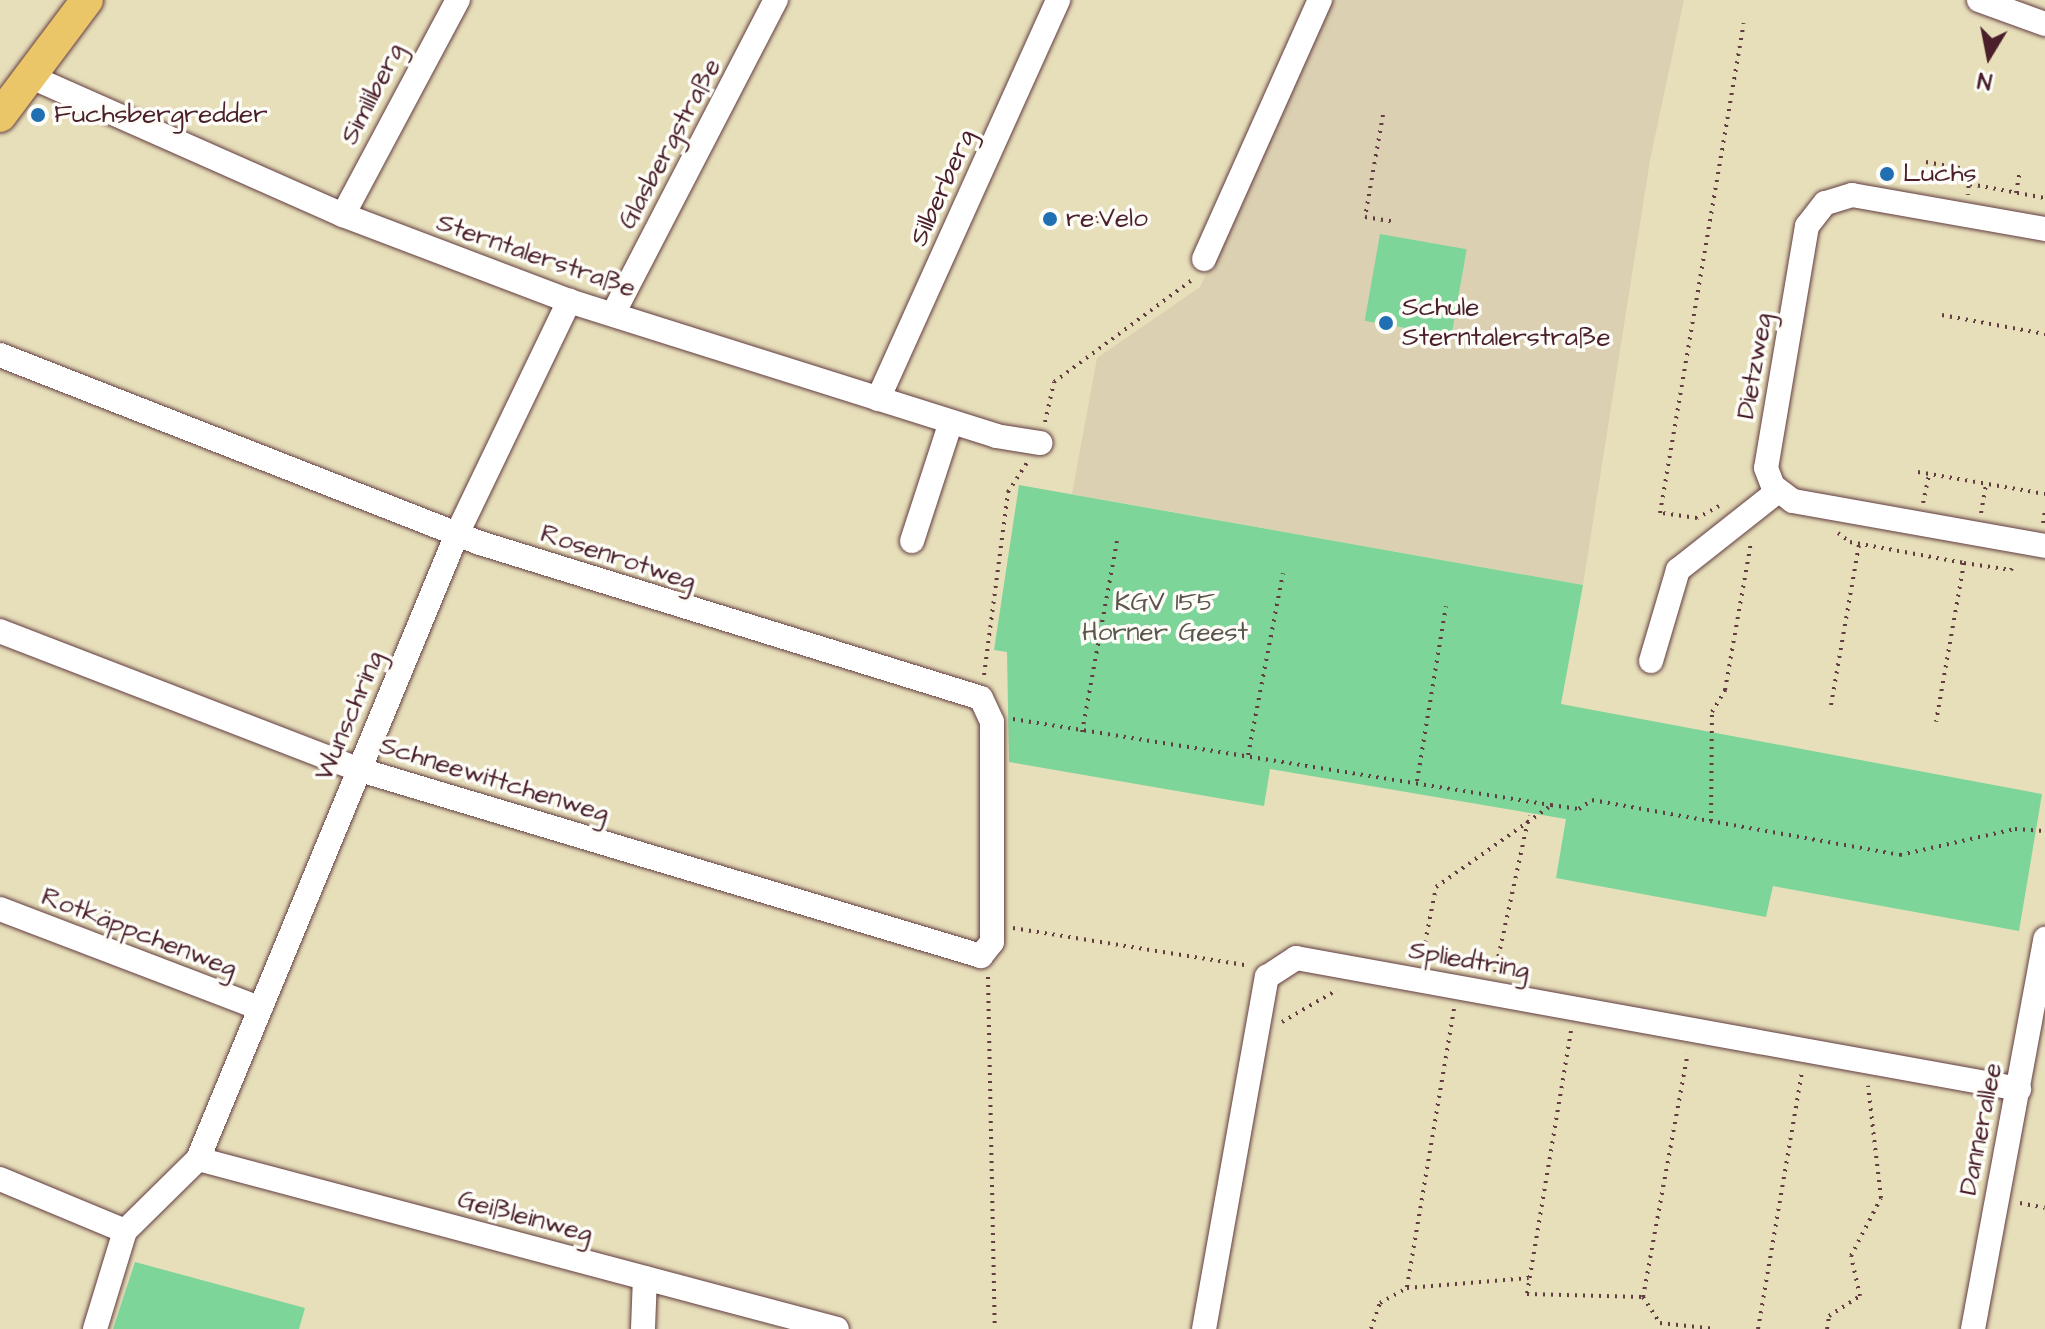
<!DOCTYPE html>
<meta charset="utf-8">
<style>
body{margin:0}
#map{position:relative;width:2045px;height:1329px;overflow:hidden;background:#e7dfba;font-family:"Architects Daughter",sans-serif}
div>[style]{position:absolute}
.built>*{inset:0;background:#dbd0b1}
.green>*{inset:0;background:#7ed599;transform-origin:0 0}
.path>*{height:4px;margin-top:-2px;transform-origin:0;background:repeating-linear-gradient(90deg,#623c40 0 2px,transparent 0 8px)}
.roads{filter:drop-shadow(0 0 2px #623c40) drop-shadow(0 0 2px #623c40)}
.minor>*{height:24px;margin:-12px;padding:0 12px;transform-origin:12px;border-radius:12px;background:#fff}
.major>*{height:32px;margin:-16px;padding:0 16px;transform-origin:16px;border-radius:16px;background:#ebc669}
.dots>*{width:22px;height:22px;translate:-50% -50%;box-sizing:border-box;border:4px solid #fdfcf7;border-radius:50%}
span{translate:-50% -50%;white-space:nowrap;text-align:center;line-height:1.15;-webkit-text-stroke:7px #fdfcf7;paint-order:stroke}
.street-label{font-size:26px;color:#4a1f2b}
.poi-label{font-size:26px;color:#4a1f2b}
.left{translate:0 -50%;text-align:left}
.park-label{font-size:26px;color:#5a564c}
.north{position:absolute;left:1949px;top:16px;width:80px;height:80px;-webkit-text-stroke:6px #fdfcf7;paint-order:stroke;rotate:190deg;font-size:22px;font-weight:700;line-height:32px;text-align:center;color:#4a1f2b}
.north::after{content:'';display:block;margin:auto;width:28px;height:36px;background:#4a1f2b;clip-path:polygon(50% 0,100% 100%,50% 72%,0 100%)}
</style>
<div id="map">
<div class="built">
<i style="clip-path:polygon(1332px 0,1684px 0,1650px 160px,1583px 585px,1072px 494px,1097px 358px,1200px 287px)"></i>
</div>
<div class="green">
<i style="left:1380px;top:234px;width:88px;height:88px;rotate:10deg"></i>
<i style="clip-path:polygon(1019px 485px,1583px 585px,1561px 704px,2042px 794px,2019px 931px,1773px 886px,1766px 917px,1556px 878px,1566px 819px,1270px 769px,1264px 806px,1009px 762px,1007px 652px,994px 650px)"></i>
<i style="clip-path:polygon(135px 1262px,305px 1308px,299px 1329px,113px 1329px)"></i>
</div>
<div class="path">
<i style="left:1383px;top:115px;width:104px;rotate:100deg"></i>
<i style="left:1365px;top:217px;width:30px;rotate:9deg"></i>
<i style="left:1926px;top:162px;width:45px;rotate:10.3deg"></i>
<i style="left:1970px;top:170px;width:25px;rotate:95deg"></i>
<i style="left:1970px;top:184px;width:76px;rotate:10.6deg"></i>
<i style="left:2016px;top:193px;width:22px;rotate:-80deg"></i>
<i style="left:1942px;top:315px;width:105px;rotate:10.5deg"></i>
<i style="left:1045px;top:422px;width:41px;rotate:-77.3deg"></i>
<i style="left:1054px;top:382px;width:173px;rotate:-36.5deg"></i>
<i style="left:1918px;top:472px;width:129px;rotate:9.8deg"></i>
<i style="left:1923px;top:503px;width:30px;rotate:-78deg"></i>
<i style="left:1719px;top:506px;width:25px;rotate:151deg"></i>
<i style="left:1697px;top:518px;width:37px;rotate:-172deg"></i>
<i style="left:1660px;top:513px;width:497px;rotate:-80.3deg"></i>
<i style="left:1981px;top:513px;width:29px;rotate:-80deg"></i>
<i style="left:2043px;top:523px;width:13px;rotate:-81deg"></i>
<i style="left:1838px;top:533px;width:15px;rotate:37deg"></i>
<i style="left:1850px;top:542px;width:116px;rotate:10.4deg"></i>
<i style="left:1964px;top:563px;width:161px;rotate:100deg"></i>
<i style="left:1964px;top:563px;width:48px;rotate:8.5deg"></i>
<i style="left:2011px;top:570px;width:7px;rotate:-63deg"></i>
<i style="left:984px;top:675px;width:185px;rotate:-82.5deg"></i>
<i style="left:1008px;top:492px;width:35px;rotate:-57deg"></i>
<i style="left:1831px;top:705px;width:163px;rotate:-80.1deg"></i>
<i style="left:1013px;top:719px;width:545px;rotate:9.08deg"></i>
<i style="left:1551px;top:805px;width:28px;rotate:8deg"></i>
<i style="left:1579px;top:809px;width:16px;rotate:-35deg"></i>
<i style="left:1592px;top:800px;width:313px;rotate:10.1deg"></i>
<i style="left:1900px;top:855px;width:118px;rotate:-12.7deg"></i>
<i style="left:2015px;top:829px;width:30px;rotate:4deg"></i>
<i style="left:1082px;top:732px;width:194px;rotate:-79.6deg"></i>
<i style="left:1248px;top:755px;width:185px;rotate:-79.1deg"></i>
<i style="left:1417px;top:781px;width:177px;rotate:-80.6deg"></i>
<i style="left:1711px;top:821px;width:109px;rotate:-89.5deg"></i>
<i style="left:1712px;top:712px;width:26px;rotate:-59deg"></i>
<i style="left:1725px;top:690px;width:150px;rotate:-80deg"></i>
<i style="left:1013px;top:928px;width:239px;rotate:9.1deg"></i>
<i style="left:1422px;top:958px;width:72px;rotate:-78.8deg"></i>
<i style="left:1436px;top:887px;width:138px;rotate:-35.3deg"></i>
<i style="left:1495px;top:972px;width:160px;rotate:-77.7deg"></i>
<i style="left:988px;top:977px;width:352px;rotate:88.9deg"></i>
<i style="left:1454px;top:1009px;width:283px;rotate:99.6deg"></i>
<i style="left:1407px;top:1288px;width:122px;rotate:-4.7deg"></i>
<i style="left:1282px;top:1022px;width:64px;rotate:-30.2deg"></i>
<i style="left:1571px;top:1031px;width:267px;rotate:99.5deg"></i>
<i style="left:1527px;top:1294px;width:116px;rotate:1.5deg"></i>
<i style="left:1643px;top:1297px;width:248px;rotate:-79.6deg"></i>
<i style="left:2020px;top:1203px;width:25px;rotate:11deg"></i>
<i style="left:1643px;top:1297px;width:31px;rotate:57deg"></i>
<i style="left:1660px;top:1323px;width:56px;rotate:6.1deg"></i>
<i style="left:1371px;top:1329px;width:28px;rotate:-71deg"></i>
<i style="left:1380px;top:1303px;width:31px;rotate:-29deg"></i>
<i style="left:1758px;top:1329px;width:262px;rotate:-80.3deg"></i>
<i style="left:1827px;top:1329px;width:13px;rotate:-81deg"></i>
<i style="left:1829px;top:1316px;width:37px;rotate:-33deg"></i>
<i style="left:1860px;top:1296px;width:41px;rotate:-102.7deg"></i>
<i style="left:1851px;top:1256px;width:65px;rotate:-62.7deg"></i>
<i style="left:1881px;top:1198px;width:113px;rotate:-96.6deg"></i>
</div>
<div class="roads">
<div class="minor">
<i style="left:1979px;top:0;width:70px;rotate:20deg"></i>
<i style="left:29px;top:76px;width:343px;rotate:23.9deg"></i>
<i style="left:343px;top:215px;width:242px;rotate:20.8deg"></i>
<i style="left:569px;top:301px;width:448px;rotate:17.5deg"></i>
<i style="left:996px;top:436px;width:45px;rotate:9deg"></i>
<i style="left:343px;top:215px;width:244px;rotate:-61.9deg"></i>
<i style="left:2045px;top:229px;width:196px;rotate:-170deg"></i>
<i style="left:1852px;top:195px;width:28px;rotate:163deg"></i>
<i style="left:1825px;top:203px;width:29px;rotate:128deg"></i>
<i style="left:1807px;top:226px;width:245px;rotate:99.6deg"></i>
<i style="left:1766px;top:468px;width:19px;rotate:69deg"></i>
<i style="left:1773px;top:486px;width:25px;rotate:37deg"></i>
<i style="left:1793px;top:501px;width:256px;rotate:10.1deg"></i>
<i style="left:1204px;top:259px;width:284px;rotate:-65.9deg"></i>
<i style="left:613px;top:314px;width:354px;rotate:-62.6deg"></i>
<i style="left:0;top:355px;width:516px;rotate:21.39deg"></i>
<i style="left:480px;top:543px;width:524px;rotate:17.19deg"></i>
<i style="left:981px;top:698px;width:26px;rotate:65deg"></i>
<i style="left:992px;top:722px;width:220px;rotate:90deg"></i>
<i style="left:992px;top:942px;width:18px;rotate:128deg"></i>
<i style="left:981px;top:956px;width:651px;rotate:-163.32deg"></i>
<i style="left:357px;top:769px;width:383px;rotate:-158.9deg"></i>
<i style="left:878px;top:399px;width:438px;rotate:-65.7deg"></i>
<i style="left:912px;top:541px;width:125px;rotate:-71.9deg"></i>
<i style="left:1651px;top:661px;width:95px;rotate:-73.5deg"></i>
<i style="left:1678px;top:570px;width:127px;rotate:-38.3deg"></i>
<i style="left:0;top:909px;width:277px;rotate:20.9deg"></i>
<i style="left:198px;top:1159px;width:661px;rotate:14.9deg"></i>
<i style="left:0;top:1179px;width:135px;rotate:22.6deg"></i>
<i style="left:95px;top:1329px;width:102px;rotate:-73deg"></i>
<i style="left:125px;top:1231px;width:103px;rotate:-44.6deg"></i>
<i style="left:198px;top:1159px;width:677px;rotate:-67.49deg"></i>
<i style="left:457px;top:534px;width:259px;rotate:-64.3deg"></i>
<i style="left:643px;top:1329px;width:51px;rotate:-87.8deg"></i>
<i style="left:1204px;top:1329px;width:358px;rotate:-79.9deg"></i>
<i style="left:1267px;top:977px;width:35px;rotate:-33deg"></i>
<i style="left:1296px;top:958px;width:735px;rotate:10.27deg"></i>
<i style="left:1973px;top:1329px;width:397px;rotate:-79.5deg"></i>
</div>
<div class="major">
<i style="left:0;top:116px;width:145px;rotate:-53.1deg"></i>
</div>
</div>
<div class="dots">
<i style="left:38px;top:115px;background:#1f6fb2"></i>
<i style="left:1887px;top:174px;background:#1f6fb2"></i>
<i style="left:1050px;top:219px;background:#1f6fb2"></i>
<i style="left:1386px;top:323px;background:#1f6fb2"></i>
</div>
<div class="street-label">
<span style="left:373px;top:94px;rotate:-63deg">Similiberg</span>
<span style="left:670px;top:144px;rotate:-62deg">Glasbergstraße</span>
<span style="left:943px;top:188px;rotate:-66deg">Silberberg</span>
<span style="left:536px;top:256px;rotate:19deg">Sterntalerstraße</span>
<span style="left:1755px;top:366px;rotate:-80deg">Dietzweg</span>
<span style="left:618px;top:558px;rotate:18deg">Rosenrotweg</span>
<span style="left:350px;top:716px;rotate:-67deg">Wunschring</span>
<span style="left:494px;top:780px;rotate:17deg">Schneewittchenweg</span>
<span style="left:139px;top:933px;rotate:21deg">Rotkäppchenweg</span>
<span style="left:1469px;top:961px;rotate:10deg">Spliedtring</span>
<span style="left:1981px;top:1129px;rotate:-79deg">Dannerallee</span>
<span style="left:525px;top:1217px;rotate:15deg">Geißleinweg</span>
</div>
<div class="poi-label">
<span class="left" style="left:54px;top:115px">Fuchsbergredder</span>
<span class="left" style="left:1903px;top:174px">Luchs</span>
<span class="left" style="left:1066px;top:219px">re:Velo</span>
<span class="left" style="left:1402px;top:323px">Schule<br>Sterntalerstraße</span>
</div>
<div class="park-label">
<span style="left:1165px;top:618px">KGV 155<br>Horner Geest</span>
</div>
<div class="north">N</div>
</div>
